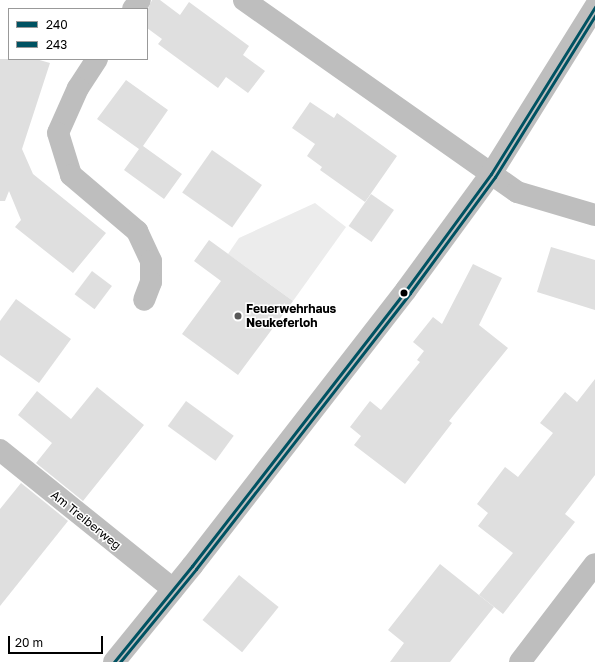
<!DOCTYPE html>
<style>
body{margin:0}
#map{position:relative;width:595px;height:662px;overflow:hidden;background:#fff;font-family:"Golos Text",sans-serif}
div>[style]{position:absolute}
.green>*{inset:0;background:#ececec}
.building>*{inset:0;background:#dfdfdf;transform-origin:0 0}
.minor>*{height:22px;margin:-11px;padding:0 11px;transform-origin:11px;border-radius:11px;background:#bebebe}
.bus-1>*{height:3px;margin:-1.5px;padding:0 1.5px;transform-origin:1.5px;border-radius:1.5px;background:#005262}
.bus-2>*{height:3px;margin:-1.5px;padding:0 1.5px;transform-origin:1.5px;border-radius:1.5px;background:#005262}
.dots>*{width:11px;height:11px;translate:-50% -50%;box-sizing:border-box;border:2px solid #fff;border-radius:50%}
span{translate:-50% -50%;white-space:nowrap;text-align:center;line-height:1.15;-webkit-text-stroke:3px #fff;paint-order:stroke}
.poi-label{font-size:12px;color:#000;font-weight:700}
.left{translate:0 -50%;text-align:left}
.street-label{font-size:12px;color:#000}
.legend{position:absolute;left:8px;top:8px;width:140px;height:52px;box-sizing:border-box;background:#fff;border:1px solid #999;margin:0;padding:5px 7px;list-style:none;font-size:12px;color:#000}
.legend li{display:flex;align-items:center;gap:8px;height:20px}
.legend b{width:20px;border:1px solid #999}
.scale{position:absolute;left:8px;top:636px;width:95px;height:18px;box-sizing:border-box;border:2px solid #000;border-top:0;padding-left:5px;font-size:12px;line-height:14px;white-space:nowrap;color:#000;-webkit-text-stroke:3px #fff;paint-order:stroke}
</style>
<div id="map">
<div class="green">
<i style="clip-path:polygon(315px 203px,346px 227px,293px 301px,228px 254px,239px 238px)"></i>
</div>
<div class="building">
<i style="clip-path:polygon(152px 0,160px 0,180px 15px,189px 2px,249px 46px,243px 55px,265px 71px,248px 93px,226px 77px,218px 88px,158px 44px,162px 39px,147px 28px,147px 11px)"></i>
<i style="clip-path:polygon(0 59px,36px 59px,50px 63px,22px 149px,33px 174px,106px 233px,73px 273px,15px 227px,21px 220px,9px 191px,5px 201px,0 201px)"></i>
<i style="clip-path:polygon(126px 80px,168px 110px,143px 146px,182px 174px,164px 199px,124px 170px,139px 149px,97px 119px)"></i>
<i style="clip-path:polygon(310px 102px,334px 118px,337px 113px,397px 156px,365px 202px,320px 170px,322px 167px,307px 156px,315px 144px,292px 128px)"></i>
<i style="left:212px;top:150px;width:61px;height:52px;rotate:35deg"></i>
<i style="left:371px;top:194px;width:28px;height:39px;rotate:35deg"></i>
<i style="clip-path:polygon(209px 240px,293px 301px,238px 375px,182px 334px,221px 281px,194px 261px)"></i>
<i style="clip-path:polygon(551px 247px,595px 260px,595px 310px,537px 292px)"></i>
<i style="clip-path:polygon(473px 264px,502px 278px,479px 325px,508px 348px,449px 421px,452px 423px,405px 484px,354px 445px,361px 436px,350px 427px,370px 401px,381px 410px,420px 362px,417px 360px,424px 351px,413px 342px,433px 317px,442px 324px)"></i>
<i style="left:92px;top:271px;width:25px;height:29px;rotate:37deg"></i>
<i style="clip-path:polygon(16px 299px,71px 339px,39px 383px,0 355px,0 321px)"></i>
<i style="clip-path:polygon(595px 379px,595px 475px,565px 514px,575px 522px,503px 614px,479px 595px,513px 553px,478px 526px,488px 513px,477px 504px,505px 467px,518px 477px,553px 433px,540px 423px,565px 392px,577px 402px)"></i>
<i style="clip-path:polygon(97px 387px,144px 425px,83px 501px,36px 463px,52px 443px,18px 415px,37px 391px,71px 419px)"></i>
<i style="left:186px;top:401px;width:59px;height:31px;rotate:36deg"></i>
<i style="clip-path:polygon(21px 483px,68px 521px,0 606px,0 509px)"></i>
<i style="clip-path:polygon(440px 564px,494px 607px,450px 662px,390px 662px,404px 643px,388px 630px)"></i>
<i style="left:239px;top:575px;width:51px;height:58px;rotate:39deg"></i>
</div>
<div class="minor">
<i style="left:244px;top:0;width:334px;rotate:35.1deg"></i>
<i style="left:517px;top:192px;width:81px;rotate:16.4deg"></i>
<i style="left:133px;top:9px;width:11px;rotate:-52deg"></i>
<i style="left:97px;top:59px;width:35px;rotate:123deg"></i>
<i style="left:78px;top:88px;width:49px;rotate:114deg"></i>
<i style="left:58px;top:133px;width:44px;rotate:72.8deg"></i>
<i style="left:71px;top:175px;width:87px;rotate:40.3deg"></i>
<i style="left:137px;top:231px;width:33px;rotate:65deg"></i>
<i style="left:151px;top:261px;width:21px;rotate:90deg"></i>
<i style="left:151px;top:282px;width:19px;rotate:111deg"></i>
<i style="left:0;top:450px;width:222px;rotate:38.8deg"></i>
<i style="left:114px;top:662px;width:124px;rotate:-50.9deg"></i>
<i style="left:192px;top:566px;width:349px;rotate:-52.2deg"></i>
<i style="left:406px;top:290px;width:144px;rotate:-53.8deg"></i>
<i style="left:491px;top:174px;width:197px;rotate:-58.1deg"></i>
<i style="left:520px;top:662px;width:123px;rotate:-52.6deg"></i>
</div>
<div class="bus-1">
<i style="left:114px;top:662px;width:124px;rotate:-50.9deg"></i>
<i style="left:192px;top:566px;width:349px;rotate:-52.2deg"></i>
<i style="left:406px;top:290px;width:144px;rotate:-53.8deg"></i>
<i style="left:491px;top:174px;width:197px;rotate:-58.1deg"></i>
</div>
<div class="bus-2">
<i style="left:120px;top:662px;width:120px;rotate:-50.7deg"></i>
<i style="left:196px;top:569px;width:349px;rotate:-52.2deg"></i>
<i style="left:410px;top:293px;width:144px;rotate:-53.8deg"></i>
<i style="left:495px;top:177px;width:190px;rotate:-58.2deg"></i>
</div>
<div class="dots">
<i style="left:404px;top:293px;background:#000"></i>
<i style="left:238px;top:316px;background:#595959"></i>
</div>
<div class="poi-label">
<span class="left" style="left:246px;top:316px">Feuerwehrhaus<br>Neukeferloh</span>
</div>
<div class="street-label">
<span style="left:86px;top:520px;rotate:39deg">Am Treiberweg</span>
</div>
<ul class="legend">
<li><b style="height:5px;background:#005262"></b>240</li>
<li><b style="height:5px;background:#005262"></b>243</li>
</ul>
<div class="scale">20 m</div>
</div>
